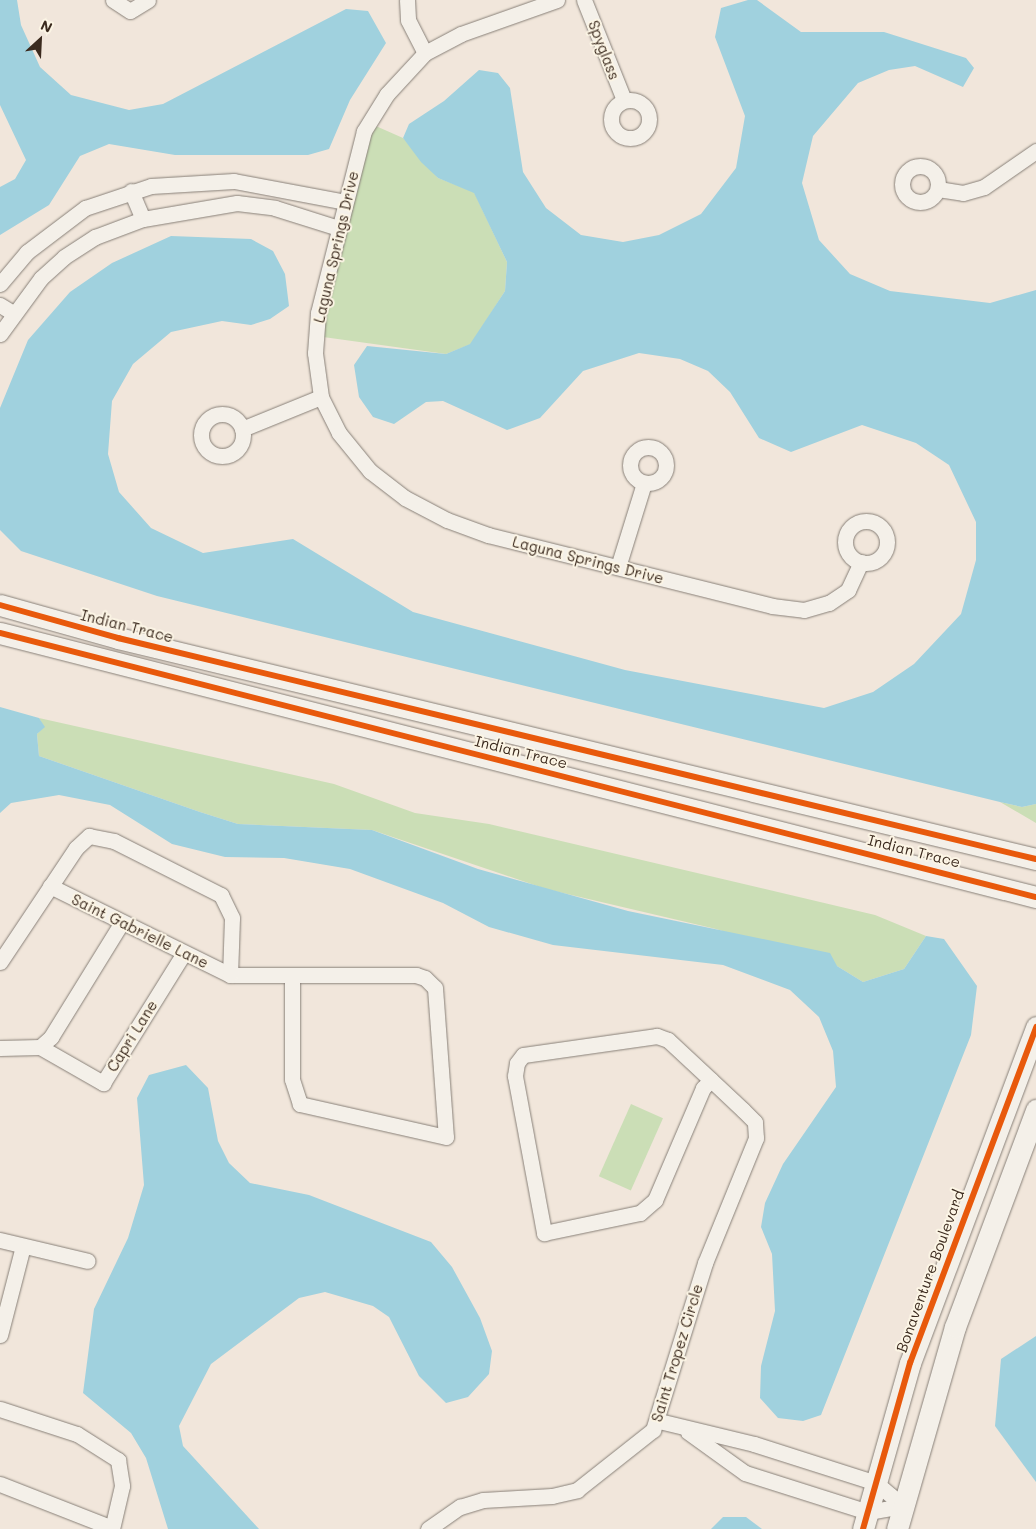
<!DOCTYPE html>
<style>
body{margin:0}
#map{position:relative;width:1036px;height:1529px;overflow:hidden;background:#f1e6db;font-family:Mali,sans-serif}
div>[style]{position:absolute}
.green>*{inset:0;background:#cbdeb6;transform-origin:0 0}
.water>*{inset:0;background:#a0d1de}
.roads{filter:drop-shadow(0 0 1px #888078) drop-shadow(0 0 1px #888078)}
.street>*{height:15px;margin:-7.5px;padding:0 7.5px;transform-origin:7.5px;border-radius:7.5px;background:#f4f0e9}
.street>.ring{margin:-7.5px;padding:0;box-sizing:content-box;background:none;border:15px solid #f4f0e9;border-radius:50%}
.secondary>*{height:21px;margin:-10.5px;padding:0 10.5px;transform-origin:10.5px;border-radius:10.5px;background:#f4f0e9}
.cycleway>*{height:6px;margin:-3px;padding:0 3px;transform-origin:3px;border-radius:3px;background:#e8590c}
span{translate:-50% -50%;white-space:nowrap;text-align:center;line-height:1.15;-webkit-text-stroke:4px #fcf5e5;paint-order:stroke}
.street-label{font-size:15px;color:#3b2a1e}
.north{position:absolute;left:15px;top:15px;width:50px;height:50px;-webkit-text-stroke:4px #fcf5e5;paint-order:stroke;rotate:25deg;font-size:14px;font-weight:700;line-height:20px;text-align:center;color:#3b2a1e}
.north::after{content:'';display:block;margin:auto;width:18px;height:22px;background:#3b2a1e;clip-path:polygon(50% 0,100% 100%,50% 72%,0 100%)}
</style>
<div id="map">
<div class="green">
<i style="clip-path:polygon(369px 123px,403px 138px,438px 178px,474px 192px,507px 262px,505px 291px,471px 344px,446px 354px,316px 336px)"></i>
<i style="clip-path:polygon(39px 718px,334px 784px,415px 813px,489px 824px,875px 915px,926px 936px,904px 969px,863px 982px,837px 966px,716px 929px,546px 889px,372px 830px,238px 824px,200px 812px,39px 756px,37px 734px,44px 727px)"></i>
<i style="clip-path:polygon(1000px 802px,1022px 807px,1036px 804px,1036px 823px)"></i>
<i style="left:631px;top:1104px;width:35px;height:79px;rotate:24deg"></i>
</div>
<div class="water">
<i style="clip-path:polygon(0 0,17px 0,21px 25px,40px 67px,71px 95px,129px 110px,163px 104px,346px 9px,368px 11px,386px 43px,350px 100px,329px 149px,308px 155px,175px 155px,109px 144px,80px 156px,49px 205px,0 235px,0 187px,15px 179px,26px 160px,0 105px)"></i>
<i style="clip-path:polygon(748px 0,757px 0,801px 32px,884px 32px,966px 58px,974px 68px,963px 87px,915px 66px,889px 70px,858px 83px,813px 136px,802px 183px,819px 240px,850px 274px,890px 291px,990px 303px,1036px 290px,1036px 804px,1022px 807px,1000px 802px,157px 596px,21px 551px,0 530px,0 408px,28px 340px,70px 292px,112px 263px,171px 236px,251px 239px,273px 251px,285px 274px,289px 306px,270px 319px,251px 325px,222px 321px,171px 332px,133px 364px,112px 401px,108px 454px,119px 492px,151px 528px,203px 553px,293px 539px,413px 612px,625px 670px,824px 708px,873px 692px,914px 664px,961px 614px,976px 560px,976px 522px,949px 465px,916px 443px,862px 425px,791px 452px,759px 438px,730px 392px,708px 371px,680px 359px,639px 353px,583px 371px,540px 418px,507px 430px,443px 401px,426px 402px,394px 424px,373px 417px,359px 397px,354px 365px,367px 346px,446px 354px,470px 344px,505px 291px,507px 262px,474px 193px,438px 178px,421px 162px,403px 138px,409px 124px,444px 101px,479px 70px,498px 73px,510px 88px,523px 172px,546px 208px,581px 235px,623px 242px,659px 235px,701px 214px,736px 168px,745px 116px,715px 37px,721px 8px)"></i>
<i style="clip-path:polygon(0 707px,39px 718px,45px 727px,37px 734px,39px 756px,200px 812px,238px 824px,372px 830px,478px 869px,628px 911px,830px 953px,837px 966px,863px 982px,904px 969px,926px 936px,944px 939px,977px 986px,971px 1035px,821px 1415px,803px 1421px,778px 1418px,760px 1398px,761px 1366px,775px 1311px,772px 1254px,761px 1227px,765px 1203px,783px 1164px,836px 1087px,833px 1051px,819px 1017px,790px 990px,723px 965px,553px 945px,489px 927px,443px 903px,350px 869px,284px 858px,225px 857px,172px 844px,110px 805px,59px 795px,11px 803px,0 813px)"></i>
<i style="clip-path:polygon(186px 1065px,208px 1088px,218px 1141px,229px 1163px,250px 1183px,309px 1195px,431px 1242px,452px 1267px,480px 1318px,492px 1351px,489px 1374px,468px 1397px,446px 1403px,419px 1376px,389px 1317px,373px 1306px,325px 1292px,299px 1298px,211px 1364px,179px 1426px,183px 1446px,259px 1529px,168px 1529px,146px 1458px,131px 1433px,83px 1393px,94px 1309px,128px 1238px,144px 1185px,137px 1098px,149px 1075px)"></i>
<i style="clip-path:polygon(1036px 1336px,1036px 1482px,995px 1426px,1001px 1359px)"></i>
<i style="clip-path:polygon(723px 1517px,746px 1517px,762px 1529px,711px 1529px)"></i>
</div>
<div class="roads">
<div class="street">
<i style="left:113px;top:0;width:20px;rotate:33deg"></i>
<i style="left:130px;top:11px;width:21px;rotate:-31deg"></i>
<i style="left:407px;top:0;width:20px;rotate:87deg"></i>
<i style="left:408px;top:20px;width:37px;rotate:63deg"></i>
<i style="left:557px;top:0;width:102px;rotate:160.5deg"></i>
<i style="left:461px;top:34px;width:41px;rotate:152.2deg"></i>
<i style="left:425px;top:53px;width:56px;rotate:132.8deg"></i>
<i style="left:387px;top:94px;width:44px;rotate:121.9deg"></i>
<i style="left:364px;top:131px;width:188px;rotate:104.2deg"></i>
<i style="left:318px;top:313px;width:40px;rotate:94.3deg"></i>
<i style="left:315px;top:353px;width:44px;rotate:82.2deg"></i>
<i style="left:321px;top:397px;width:40px;rotate:63.4deg"></i>
<i style="left:339px;top:433px;width:49px;rotate:50.8deg"></i>
<i style="left:370px;top:471px;width:44px;rotate:37.6deg"></i>
<i style="left:405px;top:498px;width:47px;rotate:27.6deg"></i>
<i style="left:447px;top:520px;width:44px;rotate:20.1deg"></i>
<i style="left:488px;top:535px;width:293px;rotate:14deg"></i>
<i style="left:772px;top:606px;width:32px;rotate:7deg"></i>
<i style="left:804px;top:610px;width:26px;rotate:-16deg"></i>
<i style="left:829px;top:603px;width:23px;rotate:-34deg"></i>
<i style="left:848px;top:590px;width:31px;rotate:-65deg"></i>
<i style="left:584px;top:0;width:108px;rotate:68.2deg"></i>
<i class="ring" style="left:611px;top:100px;width:23px;height:23px"></i>
<i class="ring" style="left:902px;top:166px;width:21px;height:21px"></i>
<i style="left:938px;top:189px;width:25px;rotate:9deg"></i>
<i style="left:963px;top:193px;width:22px;rotate:-16deg"></i>
<i style="left:984px;top:187px;width:63px;rotate:-34.7deg"></i>
<i style="left:131px;top:191px;width:30px;rotate:67deg"></i>
<i style="left:0;top:284px;width:42px;rotate:-49.8deg"></i>
<i style="left:27px;top:252px;width:73px;rotate:-37.2deg"></i>
<i style="left:85px;top:208px;width:70px;rotate:-18.4deg"></i>
<i style="left:151px;top:186px;width:83px;rotate:-3.4deg"></i>
<i style="left:234px;top:181px;width:113px;rotate:10.7deg"></i>
<i style="left:0;top:305px;width:15px;rotate:32deg"></i>
<i style="left:0;top:334px;width:69px;rotate:-53.8deg"></i>
<i style="left:41px;top:278px;width:31px;rotate:-42deg"></i>
<i style="left:64px;top:257px;width:37px;rotate:-33deg"></i>
<i style="left:95px;top:237px;width:51px;rotate:-20.6deg"></i>
<i style="left:143px;top:219px;width:95px;rotate:-9.7deg"></i>
<i style="left:237px;top:203px;width:38px;rotate:7deg"></i>
<i style="left:275px;top:208px;width:66px;rotate:17.6deg"></i>
<i class="ring" style="left:201px;top:414px;width:27px;height:27px"></i>
<i style="left:242px;top:429px;width:85px;rotate:-22.1deg"></i>
<i class="ring" style="left:630px;top:447px;width:21px;height:21px"></i>
<i class="ring" style="left:845px;top:521px;width:27px;height:27px"></i>
<i style="left:618px;top:567px;width:88px;rotate:-72.8deg"></i>
<i style="left:50px;top:886px;width:201px;rotate:26.3deg"></i>
<i style="left:230px;top:975px;width:186px"></i>
<i style="left:416px;top:975px;width:9px;rotate:18deg"></i>
<i style="left:425px;top:978px;width:14px;rotate:45deg"></i>
<i style="left:435px;top:988px;width:149px;rotate:85.8deg"></i>
<i style="left:446px;top:1137px;width:150px;rotate:-167.3deg"></i>
<i style="left:300px;top:1104px;width:26px;rotate:-108deg"></i>
<i style="left:292px;top:1079px;width:104px;rotate:-90deg"></i>
<i style="left:0;top:962px;width:137px;rotate:-56.3deg"></i>
<i style="left:76px;top:848px;width:18px;rotate:-43deg"></i>
<i style="left:89px;top:836px;width:25px;rotate:11deg"></i>
<i style="left:114px;top:841px;width:120px;rotate:26.8deg"></i>
<i style="left:221px;top:895px;width:25px;rotate:64deg"></i>
<i style="left:232px;top:918px;width:57px;rotate:92deg"></i>
<i style="left:40px;top:1047px;width:73px;rotate:29.7deg"></i>
<i style="left:103px;top:1083px;width:153px;rotate:-58.1deg"></i>
<i style="left:0;top:1048px;width:40px;rotate:-1.4deg"></i>
<i style="left:40px;top:1047px;width:15px;rotate:-42deg"></i>
<i style="left:51px;top:1037px;width:135px;rotate:-58.3deg"></i>
<i style="left:0;top:1240px;width:90px;rotate:13.4deg"></i>
<i style="left:0;top:1335px;width:92px;rotate:-75.5deg"></i>
<i style="left:0;top:1409px;width:81px;rotate:18deg"></i>
<i style="left:77px;top:1434px;width:49px;rotate:32.4deg"></i>
<i style="left:118px;top:1460px;width:26px;rotate:81deg"></i>
<i style="left:122px;top:1486px;width:44px;rotate:103.1deg"></i>
<i style="left:659px;top:1421px;width:98px;rotate:13.6deg"></i>
<i style="left:754px;top:1444px;width:128px;rotate:17.7deg"></i>
<i style="left:876px;top:1483px;width:35px;rotate:40deg"></i>
<i style="left:688px;top:1432px;width:70px;rotate:35.7deg"></i>
<i style="left:745px;top:1473px;width:129px;rotate:17.6deg"></i>
<i style="left:868px;top:1512px;width:36px;rotate:-10deg"></i>
<i style="left:0;top:1484px;width:120px;rotate:21.4deg"></i>
<i style="left:428px;top:1529px;width:39px;rotate:-35deg"></i>
<i style="left:460px;top:1507px;width:24px;rotate:-17deg"></i>
<i style="left:483px;top:1500px;width:69px;rotate:-3.3deg"></i>
<i style="left:552px;top:1496px;width:26px;rotate:-13deg"></i>
<i style="left:577px;top:1490px;width:97px;rotate:-38.3deg"></i>
<i style="left:653px;top:1430px;width:175px;rotate:-72.7deg"></i>
<i style="left:705px;top:1263px;width:135px;rotate:-67.8deg"></i>
<i style="left:756px;top:1138px;width:16px;rotate:-94deg"></i>
<i style="left:755px;top:1122px;width:17px;rotate:-135deg"></i>
<i style="left:743px;top:1110px;width:44px;rotate:-136.8deg"></i>
<i style="left:711px;top:1080px;width:59px;rotate:-137.1deg"></i>
<i style="left:668px;top:1040px;width:12px;rotate:-160deg"></i>
<i style="left:657px;top:1036px;width:135px;rotate:171.9deg"></i>
<i style="left:523px;top:1055px;width:10px;rotate:127deg"></i>
<i style="left:517px;top:1063px;width:13px;rotate:99deg"></i>
<i style="left:515px;top:1076px;width:160px;rotate:79.5deg"></i>
<i style="left:544px;top:1233px;width:98px;rotate:-11.8deg"></i>
<i style="left:640px;top:1213px;width:20px;rotate:-41deg"></i>
<i style="left:655px;top:1200px;width:122px;rotate:-66.8deg"></i>
<i style="left:703px;top:1088px;width:11px;rotate:-45deg"></i>
</div>
<div class="secondary">
<i style="left:0;top:605px;width:123px;rotate:15.6deg"></i>
<i style="left:118px;top:638px;width:944px;rotate:13.54deg"></i>
<i style="left:0;top:633px;width:1069px;rotate:14.3deg"></i>
<i style="left:863px;top:1529px;width:173px;rotate:-74.2deg"></i>
<i style="left:910px;top:1363px;width:359px;rotate:-69.4deg"></i>
<i style="left:897px;top:1529px;width:210px;rotate:-74deg"></i>
<i style="left:955px;top:1327px;width:232px;rotate:-69.5deg"></i>
</div>
</div>
<div class="cycleway">
<i style="left:0;top:605px;width:123px;rotate:15.6deg"></i>
<i style="left:118px;top:638px;width:944px;rotate:13.54deg"></i>
<i style="left:0;top:633px;width:1069px;rotate:14.3deg"></i>
<i style="left:863px;top:1529px;width:173px;rotate:-74.2deg"></i>
<i style="left:910px;top:1363px;width:359px;rotate:-69.4deg"></i>
</div>
<div class="street-label">
<span style="left:604px;top:50px;rotate:69deg">Spyglass</span>
<span style="left:336px;top:247px;rotate:-77deg">Laguna Springs Drive</span>
<span style="left:588px;top:560px;rotate:14deg">Laguna Springs Drive</span>
<span style="left:127px;top:626px;rotate:14deg">Indian Trace</span>
<span style="left:521px;top:752px;rotate:14deg">Indian Trace</span>
<span style="left:914px;top:851px;rotate:14deg">Indian Trace</span>
<span style="left:140px;top:931px;rotate:26deg">Saint Gabrielle Lane</span>
<span style="left:132px;top:1036px;rotate:-58deg">Capri Lane</span>
<span style="left:930px;top:1271px;rotate:-70deg">Bonaventure Boulevard</span>
<span style="left:677px;top:1353px;rotate:-73deg">Saint Tropez Circle</span>
</div>
<div class="north">N</div>
</div>
